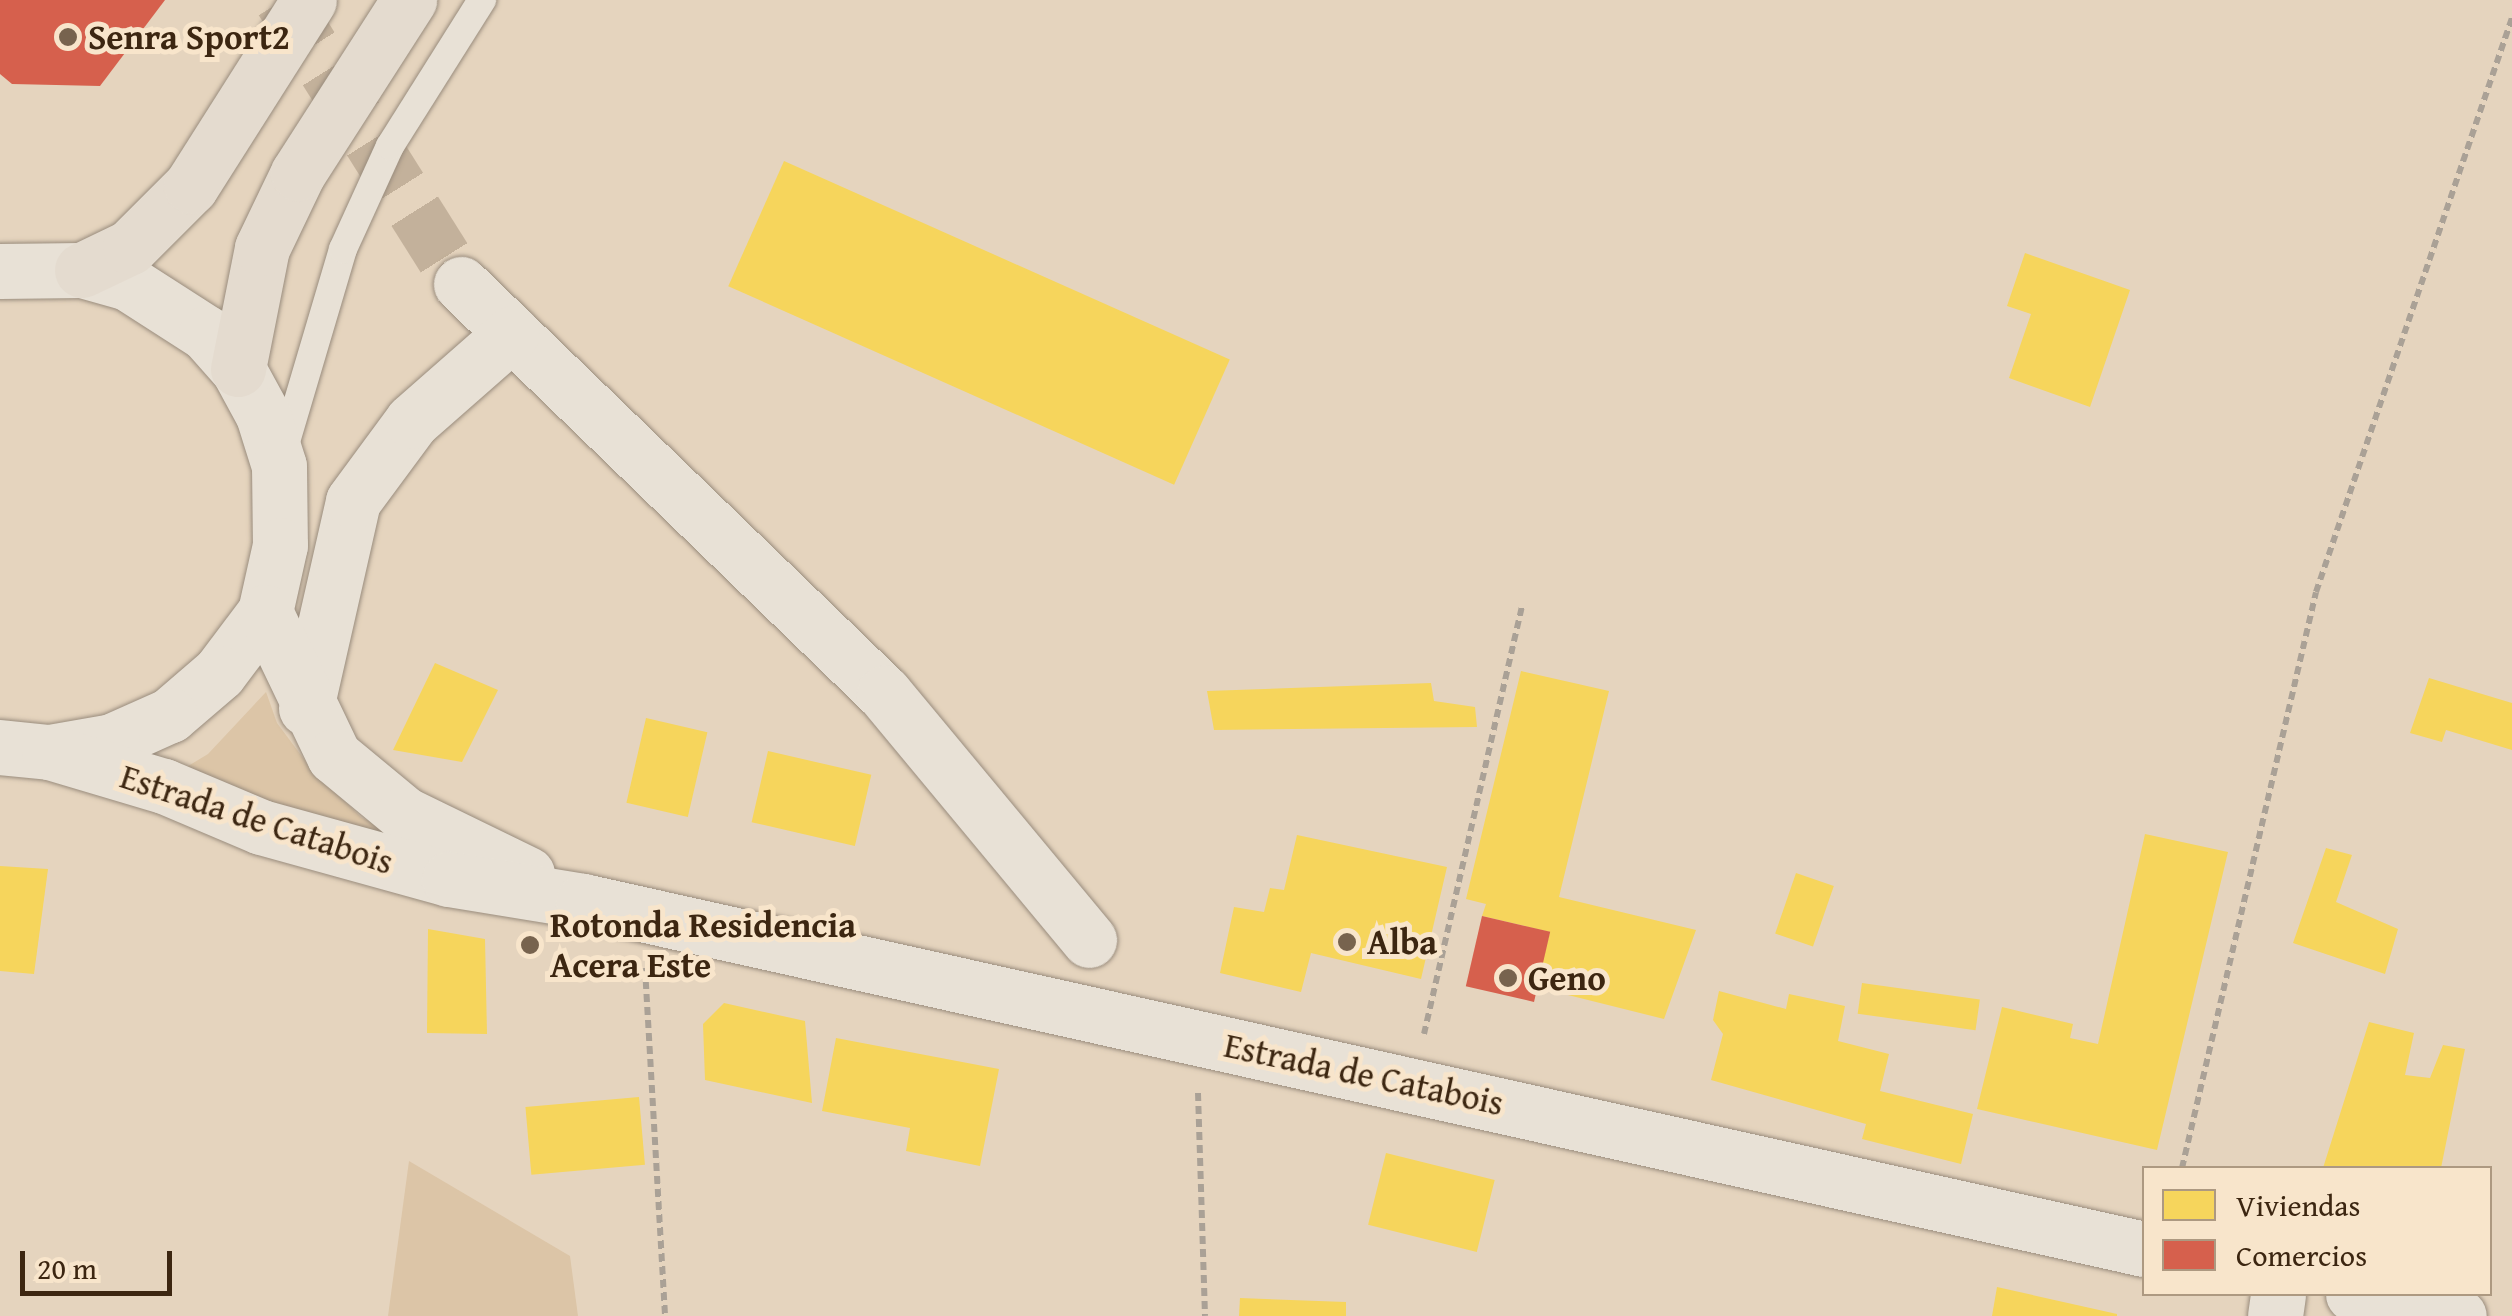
<!DOCTYPE html>
<style>
body{margin:0}
#map{position:relative;width:2512px;height:1316px;overflow:hidden;background:#e5d4be;font-family:"Gentium Book Plus",serif}
div>[style]{position:absolute}
.green>*{inset:0;background:#dcc5a7}
.homes>*{inset:0;background:#f6d55c;transform-origin:0 0}
.shops>*{inset:0;background:#d6604d;transform-origin:0 0}
.street-tunnel>*{height:55px;margin-top:-27.5px;transform-origin:0;background:repeating-linear-gradient(90deg,#c3b19b 0 55px,transparent 0 83px)}
.path>*{height:6px;margin-top:-3px;transform-origin:0;background:repeating-linear-gradient(90deg,#aaa196 0 8px,transparent 0 13px)}
.roads{filter:drop-shadow(0 0 2px #998c7d) drop-shadow(0 0 2px #998c7d)}
.lane>*{height:28px;margin:-14px;padding:0 14px;transform-origin:14px;border-radius:14px;background:#e8e1d6}
.street>*{height:55px;margin:-27.5px;padding:0 27.5px;transform-origin:27.5px;border-radius:27.5px;background:#e8e1d6}
.secondary>*{height:55px;margin:-27.5px;padding:0 27.5px;transform-origin:27.5px;border-radius:27.5px;background:#e8e1d6}
.highway>*{height:55px;margin:-27.5px;padding:0 27.5px;transform-origin:27.5px;border-radius:27.5px;background:#e4dbcf}
.dots>*{width:28px;height:28px;translate:-50% -50%;box-sizing:border-box;border:5px solid #f8e5cb;border-radius:50%}
span{translate:-50% -50%;white-space:nowrap;text-align:center;line-height:1.15;-webkit-text-stroke:10px #f8e5cb;paint-order:stroke}
.poi-label{font-size:35px;color:#3c2611;font-weight:700}
.left{translate:0 -50%;text-align:left}
.street-label{font-size:35px;color:#3c2611}
.legend{position:absolute;left:2142px;top:1166px;width:350px;height:130px;box-sizing:border-box;background:#f8e5cb;border:2px solid #ad9981;margin:0;padding:12px 18px;list-style:none;font-size:30px;color:#3c2611}
.legend li{display:flex;align-items:center;gap:20px;height:50px}
.legend b{width:50px;border:2px solid #ad9981}
.scale{position:absolute;left:20px;top:1251px;width:152px;height:45px;box-sizing:border-box;border:5px solid #3c2611;border-top:0;padding-left:12px;font-size:30px;line-height:35px;white-space:nowrap;color:#3c2611;-webkit-text-stroke:8px #f8e5cb;paint-order:stroke}
</style>
<div id="map">
<div class="green">
<i style="clip-path:polygon(266px 692px,277px 723px,312px 770px,362px 818px,446px 856px,175px 774px,208px 754px)"></i>
<i style="clip-path:polygon(409px 1161px,570px 1256px,578px 1316px,388px 1316px)"></i>
</div>
<div class="homes">
<i style="left:784px;top:161px;width:488px;height:137px;rotate:24deg"></i>
<i style="clip-path:polygon(2025px 253px,2130px 290px,2090px 407px,2009px 378px,2031px 314px,2007px 306px)"></i>
<i style="clip-path:polygon(435px 663px,498px 690px,462px 762px,393px 750px)"></i>
<i style="clip-path:polygon(1521px 671px,1609px 691px,1559px 897px,1696px 930px,1664px 1019px,1536px 987px,1550px 932px,1482px 916px,1486px 904px,1466px 899px)"></i>
<i style="clip-path:polygon(2429px 678px,2512px 703px,2512px 750px,2446px 730px,2442px 742px,2410px 733px)"></i>
<i style="clip-path:polygon(1431px 683px,1434px 701px,1475px 707px,1477px 727px,1214px 730px,1207px 691px)"></i>
<i style="left:646px;top:718px;width:63px;height:87px;rotate:13deg"></i>
<i style="left:768px;top:751px;width:106px;height:73px;rotate:13deg"></i>
<i style="clip-path:polygon(2145px 834px,2228px 852px,2157px 1150px,1977px 1109px,2002px 1007px,2073px 1024px,2070px 1038px,2098px 1044px)"></i>
<i style="clip-path:polygon(1297px 835px,1447px 867px,1421px 979px,1311px 953px,1301px 992px,1220px 973px,1234px 907px,1264px 912px,1270px 888px,1284px 890px)"></i>
<i style="clip-path:polygon(2326px 848px,2352px 855px,2336px 902px,2398px 929px,2385px 974px,2293px 943px)"></i>
<i style="clip-path:polygon(0 866px,48px 869px,34px 974px,0 971px)"></i>
<i style="left:1796px;top:873px;width:40px;height:64px;rotate:19deg"></i>
<i style="clip-path:polygon(428px 929px,485px 939px,487px 1034px,427px 1033px)"></i>
<i style="left:1862px;top:983px;width:119px;height:31px;rotate:8deg"></i>
<i style="clip-path:polygon(1719px 991px,1786px 1009px,1789px 994px,1845px 1006px,1838px 1041px,1889px 1054px,1880px 1091px,1973px 1114px,1961px 1164px,1862px 1139px,1866px 1124px,1711px 1080px,1723px 1034px,1713px 1020px)"></i>
<i style="clip-path:polygon(724px 1003px,805px 1021px,812px 1103px,705px 1080px,703px 1024px)"></i>
<i style="clip-path:polygon(2369px 1022px,2414px 1033px,2405px 1075px,2430px 1078px,2443px 1045px,2465px 1049px,2441px 1168px,2323px 1168px)"></i>
<i style="clip-path:polygon(836px 1038px,999px 1069px,980px 1166px,906px 1151px,910px 1128px,822px 1111px)"></i>
<i style="left:639px;top:1097px;width:68px;height:114px;rotate:85deg"></i>
<i style="left:1386px;top:1153px;width:112px;height:74px;rotate:14deg"></i>
<i style="clip-path:polygon(1997px 1287px,2117px 1314px,2117px 1316px,1992px 1316px)"></i>
<i style="clip-path:polygon(1240px 1298px,1346px 1302px,1346px 1316px,1239px 1316px)"></i>
</div>
<div class="shops">
<i style="clip-path:polygon(0 0,165px 0,100px 86px,12px 84px,0 74px)"></i>
<i style="left:1482px;top:916px;width:70px;height:72px;rotate:13deg"></i>
</div>
<div class="street-tunnel">
<i style="left:282px;top:0;width:336px;rotate:57.8deg"></i>
</div>
<div class="path">
<i style="left:645px;top:968px;width:349px;rotate:86.7deg"></i>
<i style="left:1424px;top:1034px;width:438px;rotate:-77.1deg"></i>
<i style="left:1198px;top:1093px;width:223px;rotate:88.2deg"></i>
<i style="left:2182px;top:1168px;width:591px;rotate:-76.9deg"></i>
<i style="left:2316px;top:592px;width:607px;rotate:-71.15deg"></i>
</div>
<div class="roads">
<div class="lane">
<i style="left:282px;top:455px;width:215px;rotate:-73.5deg"></i>
<i style="left:343px;top:249px;width:113px;rotate:-65.5deg"></i>
<i style="left:390px;top:146px;width:173px;rotate:-57.8deg"></i>
</div>
<div class="street">
<i style="left:461px;top:284px;width:588px;rotate:44.04deg"></i>
<i style="left:884px;top:693px;width:321px;rotate:50.3deg"></i>
<i style="left:306px;top:708px;width:212px;rotate:-77.2deg"></i>
<i style="left:353px;top:501px;width:99px;rotate:-53.6deg"></i>
<i style="left:412px;top:421px;width:133px;rotate:-41.3deg"></i>
<i style="left:2275px;top:1316px;width:22px;rotate:-82deg"></i>
</div>
<div class="secondary">
<i style="left:0;top:271px;width:82px;rotate:-0.7deg"></i>
<i style="left:82px;top:270px;width:48px;rotate:15.8deg"></i>
<i style="left:128px;top:283px;width:93px;rotate:32.7deg"></i>
<i style="left:206px;top:333px;width:48px;rotate:48.4deg"></i>
<i style="left:238px;top:369px;width:52px;rotate:61.5deg"></i>
<i style="left:263px;top:415px;width:53px;rotate:72.6deg"></i>
<i style="left:279px;top:466px;width:79px;rotate:89.3deg"></i>
<i style="left:280px;top:545px;width:69px;rotate:102.6deg"></i>
<i style="left:265px;top:612px;width:76px;rotate:127deg"></i>
<i style="left:219px;top:673px;width:65px;rotate:139.4deg"></i>
<i style="left:170px;top:715px;width:64px;rotate:155.9deg"></i>
<i style="left:112px;top:741px;width:64px;rotate:170.1deg"></i>
<i style="left:49px;top:752px;width:49px;rotate:-174.2deg"></i>
<i style="left:265px;top:612px;width:160px;rotate:64.4deg"></i>
<i style="left:334px;top:756px;width:91px;rotate:39.6deg"></i>
<i style="left:404px;top:814px;width:137px;rotate:26deg"></i>
<i style="left:49px;top:752px;width:120px;rotate:16.5deg"></i>
<i style="left:164px;top:786px;width:105px;rotate:22.9deg"></i>
<i style="left:261px;top:827px;width:195px;rotate:15.5deg"></i>
<i style="left:449px;top:879px;width:136px;rotate:9.3deg"></i>
<i style="left:583px;top:901px;width:1599px;rotate:12.57deg"></i>
<i style="left:2353px;top:1294px;width:108px;rotate:11.7deg"></i>
</div>
<div class="highway">
<i style="left:82px;top:270px;width:53px;rotate:-25.6deg"></i>
<i style="left:130px;top:247px;width:86px;rotate:-45deg"></i>
<i style="left:191px;top:186px;width:220px;rotate:-57.6deg"></i>
<i style="left:238px;top:369px;width:123px;rotate:-78.8deg"></i>
<i style="left:262px;top:248px;width:83px;rotate:-64.4deg"></i>
<i style="left:298px;top:173px;width:206px;rotate:-57.3deg"></i>
</div>
</div>
<div class="dots">
<i style="left:68px;top:37px;background:#77634e"></i>
<i style="left:1347px;top:942px;background:#77634e"></i>
<i style="left:530px;top:945px;background:#77634e"></i>
<i style="left:1508px;top:978px;background:#77634e"></i>
</div>
<div class="poi-label">
<span class="left" style="left:88px;top:37px">Senra Sport2</span>
<span class="left" style="left:550px;top:945px">Rotonda Residencia<br>Acera Este</span>
<span class="left" style="left:1367px;top:942px">Alba</span>
<span class="left" style="left:1528px;top:978px">Geno</span>
</div>
<div class="street-label">
<span style="left:257px;top:819px;rotate:18deg">Estrada de Catabois</span>
<span style="left:1364px;top:1074px;rotate:12deg">Estrada de Catabois</span>
</div>
<ul class="legend">
<li><b style="height:28px;background:#f6d55c"></b>Viviendas</li>
<li><b style="height:28px;background:#d6604d"></b>Comercios</li>
</ul>
<div class="scale">20 m</div>
</div>
